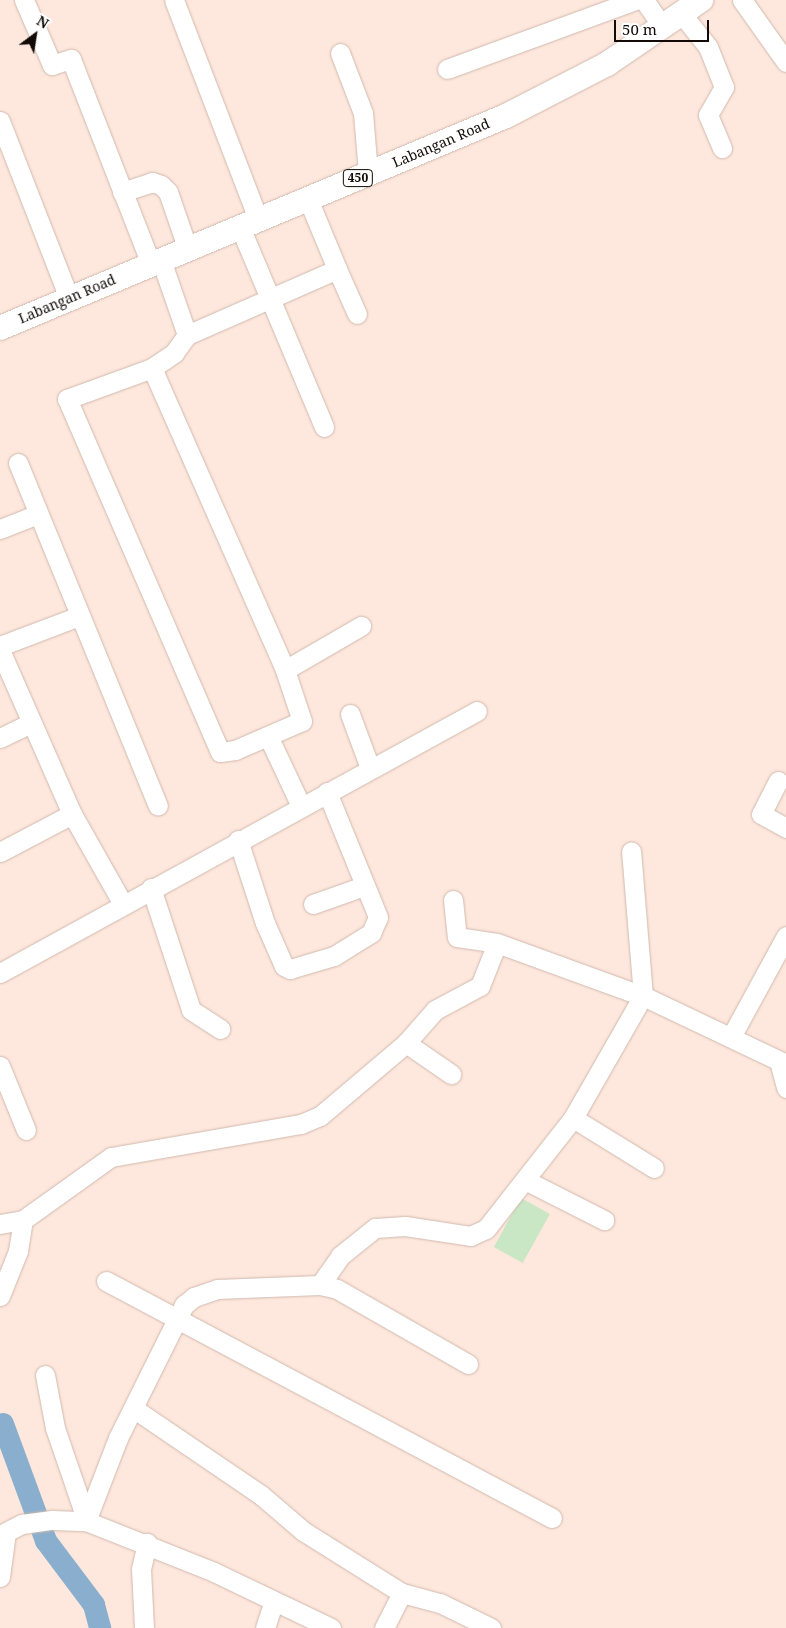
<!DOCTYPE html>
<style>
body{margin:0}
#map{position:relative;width:786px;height:1628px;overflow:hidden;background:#fee7dc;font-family:"Noto Serif",serif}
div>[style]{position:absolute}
.green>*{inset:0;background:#c9e7c4;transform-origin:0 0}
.river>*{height:22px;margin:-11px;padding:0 11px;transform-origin:11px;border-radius:11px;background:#8aafce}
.roads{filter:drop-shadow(0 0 1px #cfb9ae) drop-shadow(0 0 1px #cfb9ae)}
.minor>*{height:19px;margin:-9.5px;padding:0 9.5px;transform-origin:9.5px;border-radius:9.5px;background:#fff}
.major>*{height:24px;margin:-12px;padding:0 12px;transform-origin:12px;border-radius:12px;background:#fff}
span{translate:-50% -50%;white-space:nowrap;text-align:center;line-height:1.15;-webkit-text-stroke:5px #fff;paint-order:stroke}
.shield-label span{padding:1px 4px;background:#fff;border:1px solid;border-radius:4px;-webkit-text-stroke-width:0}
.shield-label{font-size:12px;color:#110a07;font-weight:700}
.street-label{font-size:14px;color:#110a07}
.north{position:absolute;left:10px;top:10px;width:50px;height:50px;-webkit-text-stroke:4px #fff;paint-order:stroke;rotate:31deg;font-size:14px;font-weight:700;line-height:20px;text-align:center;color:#110a07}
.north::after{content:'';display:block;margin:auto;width:18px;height:22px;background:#110a07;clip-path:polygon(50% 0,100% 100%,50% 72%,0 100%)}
.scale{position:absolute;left:614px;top:20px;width:95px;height:22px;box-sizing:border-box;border:2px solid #110a07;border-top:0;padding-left:6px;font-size:15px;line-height:18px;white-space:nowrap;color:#110a07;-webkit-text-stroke:4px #fff;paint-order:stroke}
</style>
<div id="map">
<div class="green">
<i style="left:521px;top:1198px;width:33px;height:56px;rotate:29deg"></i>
</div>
<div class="river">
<i style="left:3px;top:1424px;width:125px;rotate:69.8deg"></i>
<i style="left:46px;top:1541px;width:80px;rotate:53.1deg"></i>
<i style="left:94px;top:1605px;width:24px;rotate:75deg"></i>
</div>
<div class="roads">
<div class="minor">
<i style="left:24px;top:0;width:71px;rotate:66.7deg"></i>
<i style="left:52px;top:65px;width:20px;rotate:-18deg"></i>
<i style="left:71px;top:59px;width:220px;rotate:68.7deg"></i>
<i style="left:174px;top:0;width:235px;rotate:69deg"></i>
<i style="left:644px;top:0;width:32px;rotate:55deg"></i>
<i style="left:742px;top:0;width:76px;rotate:54.6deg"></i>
<i style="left:681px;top:13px;width:43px;rotate:51.5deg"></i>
<i style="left:708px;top:47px;width:43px;rotate:68.2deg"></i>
<i style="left:724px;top:87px;width:32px;rotate:120deg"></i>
<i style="left:708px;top:115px;width:36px;rotate:67deg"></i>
<i style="left:340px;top:53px;width:64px;rotate:69deg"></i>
<i style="left:363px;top:113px;width:60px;rotate:85.2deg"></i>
<i style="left:447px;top:69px;width:201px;rotate:-20.1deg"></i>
<i style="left:0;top:121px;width:190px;rotate:68.7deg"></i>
<i style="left:122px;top:192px;width:32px;rotate:-18deg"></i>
<i style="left:152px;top:182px;width:9px;rotate:18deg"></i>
<i style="left:161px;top:185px;width:10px;rotate:45deg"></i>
<i style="left:168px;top:192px;width:61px;rotate:71deg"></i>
<i style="left:308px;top:199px;width:76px;rotate:67.5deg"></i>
<i style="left:240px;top:227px;width:217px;rotate:67.2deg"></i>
<i style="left:187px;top:335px;width:164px;rotate:-23.7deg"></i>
<i style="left:337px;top:269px;width:49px;rotate:66deg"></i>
<i style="left:152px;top:368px;width:330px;rotate:66.2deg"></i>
<i style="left:285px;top:670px;width:54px;rotate:71.6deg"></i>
<i style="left:302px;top:721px;width:73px;rotate:156.6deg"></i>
<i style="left:235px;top:750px;width:15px;rotate:172deg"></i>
<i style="left:220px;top:752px;width:385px;rotate:-113.4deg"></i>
<i style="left:67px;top:399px;width:90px;rotate:-20deg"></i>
<i style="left:152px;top:368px;width:27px;rotate:-34deg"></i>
<i style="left:174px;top:353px;width:22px;rotate:-54deg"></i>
<i style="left:187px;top:335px;width:79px;rotate:-109.1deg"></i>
<i style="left:18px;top:463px;width:370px;rotate:67.8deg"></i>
<i style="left:0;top:529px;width:41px;rotate:-21.5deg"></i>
<i style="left:0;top:646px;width:85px;rotate:-20.8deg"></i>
<i style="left:0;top:650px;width:179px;rotate:66.3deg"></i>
<i style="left:72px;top:814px;width:103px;rotate:60.5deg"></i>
<i style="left:285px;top:670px;width:88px;rotate:-30.1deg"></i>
<i style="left:350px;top:714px;width:58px;rotate:69.7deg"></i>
<i style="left:0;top:738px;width:34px;rotate:-26deg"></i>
<i style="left:269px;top:738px;width:75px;rotate:64.8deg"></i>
<i style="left:778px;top:781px;width:37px;rotate:117deg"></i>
<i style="left:761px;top:814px;width:29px;rotate:29deg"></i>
<i style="left:238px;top:840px;width:87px;rotate:72deg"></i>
<i style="left:265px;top:923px;width:47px;rotate:66.2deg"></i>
<i style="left:284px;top:966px;width:7px;rotate:27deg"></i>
<i style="left:290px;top:969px;width:46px;rotate:-16.5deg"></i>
<i style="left:334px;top:956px;width:44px;rotate:-31.9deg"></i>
<i style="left:371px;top:933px;width:17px;rotate:-66deg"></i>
<i style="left:378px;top:917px;width:135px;rotate:-112.2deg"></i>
<i style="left:0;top:852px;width:81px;rotate:-27.8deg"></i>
<i style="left:151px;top:888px;width:128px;rotate:71.8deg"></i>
<i style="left:191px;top:1010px;width:35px;rotate:33deg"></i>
<i style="left:453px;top:900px;width:37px;rotate:84deg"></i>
<i style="left:457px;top:937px;width:40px;rotate:8.5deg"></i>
<i style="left:313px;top:904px;width:54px;rotate:-19.4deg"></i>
<i style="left:0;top:973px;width:544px;rotate:-28.78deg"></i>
<i style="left:731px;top:1037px;width:115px;rotate:-61.4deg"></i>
<i style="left:406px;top:1043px;width:55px;rotate:34.6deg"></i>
<i style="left:779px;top:1061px;width:28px;rotate:75deg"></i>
<i style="left:0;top:1066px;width:69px;rotate:67.9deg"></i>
<i style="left:573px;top:1118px;width:95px;rotate:31.7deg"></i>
<i style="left:525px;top:1180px;width:89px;rotate:26.9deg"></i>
<i style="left:0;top:1224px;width:23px;rotate:-10deg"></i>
<i style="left:23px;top:1220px;width:108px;rotate:-35.6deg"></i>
<i style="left:111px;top:1157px;width:193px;rotate:-9.9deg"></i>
<i style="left:301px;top:1124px;width:21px;rotate:-23deg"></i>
<i style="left:320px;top:1116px;width:113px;rotate:-40.3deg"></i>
<i style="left:406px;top:1043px;width:44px;rotate:-48.7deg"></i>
<i style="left:435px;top:1010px;width:51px;rotate:-28.1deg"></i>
<i style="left:480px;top:986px;width:46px;rotate:-68.4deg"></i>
<i style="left:497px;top:943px;width:155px;rotate:20deg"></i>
<i style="left:643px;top:996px;width:158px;rotate:25.4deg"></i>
<i style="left:106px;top:1281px;width:505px;rotate:27.99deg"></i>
<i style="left:320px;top:1285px;width:35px;rotate:-55deg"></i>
<i style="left:340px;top:1256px;width:45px;rotate:-38.7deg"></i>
<i style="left:375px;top:1228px;width:30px;rotate:-4deg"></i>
<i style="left:405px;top:1226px;width:66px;rotate:8.7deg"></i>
<i style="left:470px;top:1236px;width:17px;rotate:-24deg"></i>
<i style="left:486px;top:1229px;width:141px;rotate:-51.9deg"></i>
<i style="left:573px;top:1118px;width:141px;rotate:-60.2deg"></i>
<i style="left:643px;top:996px;width:145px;rotate:-94.7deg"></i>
<i style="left:0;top:1296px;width:48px;rotate:-68.2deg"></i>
<i style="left:18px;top:1251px;width:31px;rotate:-81deg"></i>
<i style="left:45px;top:1375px;width:54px;rotate:79.3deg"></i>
<i style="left:55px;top:1428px;width:83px;rotate:71.1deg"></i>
<i style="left:82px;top:1507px;width:9px;rotate:41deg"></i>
<i style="left:133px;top:1408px;width:155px;rotate:34.2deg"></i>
<i style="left:261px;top:1495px;width:55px;rotate:40.6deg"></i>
<i style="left:303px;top:1531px;width:117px;rotate:32.1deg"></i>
<i style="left:402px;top:1593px;width:39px;rotate:15deg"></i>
<i style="left:440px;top:1603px;width:57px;rotate:26.1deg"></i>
<i style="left:86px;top:1521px;width:89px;rotate:-68.9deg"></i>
<i style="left:118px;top:1438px;width:148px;rotate:-63.6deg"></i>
<i style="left:184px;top:1305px;width:13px;rotate:-39deg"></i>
<i style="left:194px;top:1297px;width:24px;rotate:-19deg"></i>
<i style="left:217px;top:1289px;width:103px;rotate:-2.2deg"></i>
<i style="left:320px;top:1285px;width:17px;rotate:13deg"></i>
<i style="left:337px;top:1289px;width:151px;rotate:29.8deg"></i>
<i style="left:6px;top:1532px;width:18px;rotate:-27deg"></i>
<i style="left:22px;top:1524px;width:30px;rotate:-8deg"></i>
<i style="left:52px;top:1520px;width:34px;rotate:2deg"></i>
<i style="left:86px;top:1521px;width:138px;rotate:21.7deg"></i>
<i style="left:214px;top:1572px;width:130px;rotate:25.6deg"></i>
<i style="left:0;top:1577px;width:45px;rotate:-82.4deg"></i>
<i style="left:144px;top:1628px;width:59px;rotate:-92.9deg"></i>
<i style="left:141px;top:1569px;width:27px;rotate:-77deg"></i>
<i style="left:265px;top:1628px;width:28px;rotate:-72deg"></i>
<i style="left:384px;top:1628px;width:39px;rotate:-63deg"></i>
</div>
<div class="major">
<i style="left:0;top:328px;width:549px;rotate:-22.73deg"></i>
<i style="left:506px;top:116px;width:114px;rotate:-27.2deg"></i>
<i style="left:607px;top:64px;width:114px;rotate:-34.2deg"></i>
</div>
</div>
<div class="shield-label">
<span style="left:358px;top:178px">450</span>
</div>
<div class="street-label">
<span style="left:441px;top:143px;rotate:-23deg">Labangan Road</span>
<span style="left:67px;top:299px;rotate:-23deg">Labangan Road</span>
</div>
<div class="north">N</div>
<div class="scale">50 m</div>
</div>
